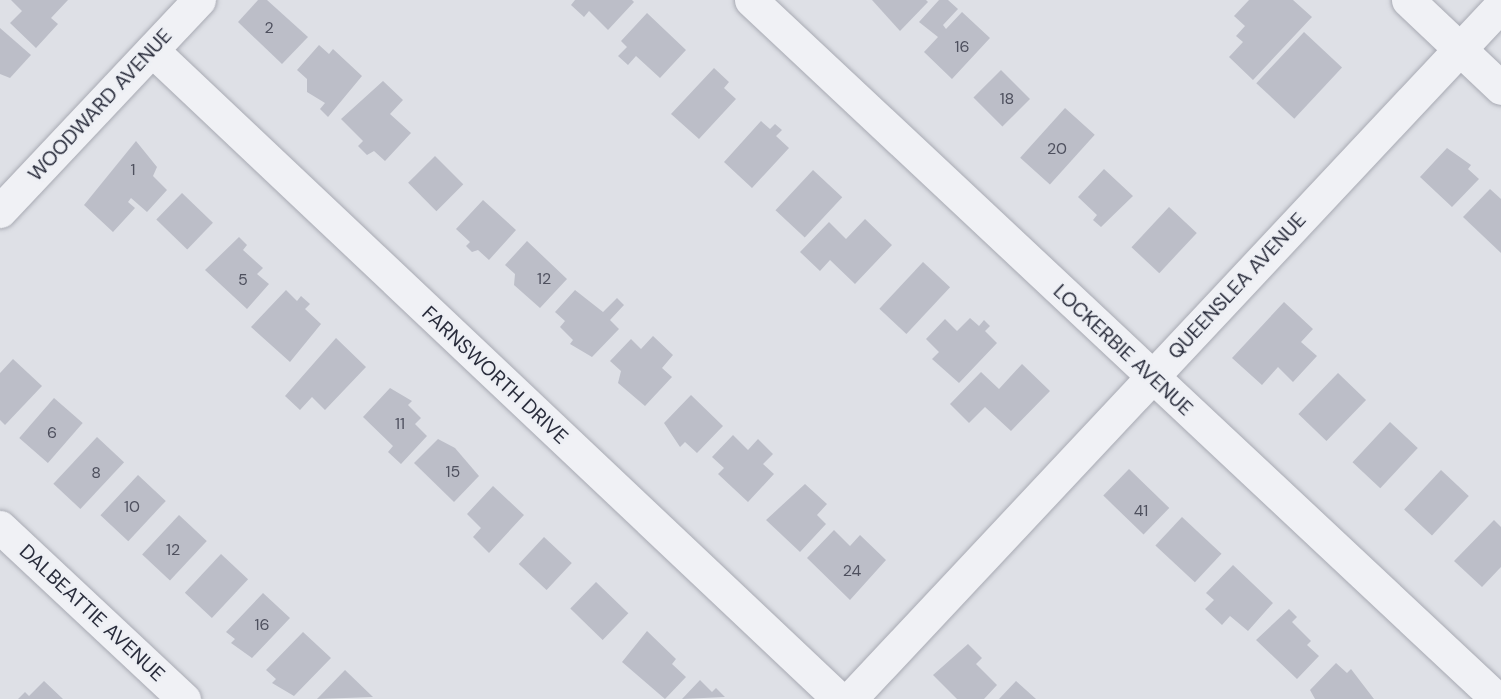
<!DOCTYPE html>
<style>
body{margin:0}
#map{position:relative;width:1501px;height:699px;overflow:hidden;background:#dee0e6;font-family:"DM Sans",sans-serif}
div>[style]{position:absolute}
.building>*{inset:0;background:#bcbec8;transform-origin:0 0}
.roads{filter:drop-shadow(0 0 2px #a8aab3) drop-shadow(0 0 2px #a8aab3)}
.minor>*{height:33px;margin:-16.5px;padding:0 16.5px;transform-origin:16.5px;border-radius:16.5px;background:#f0f1f5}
span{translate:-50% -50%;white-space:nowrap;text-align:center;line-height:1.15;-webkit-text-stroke:4.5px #edeff4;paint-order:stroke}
.number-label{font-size:16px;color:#4e505e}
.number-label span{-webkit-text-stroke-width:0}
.street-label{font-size:20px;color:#292c3b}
</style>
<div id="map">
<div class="building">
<i style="clip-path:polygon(11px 0,68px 0,51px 18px,58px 24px,36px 48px,10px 23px,22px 11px)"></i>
<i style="clip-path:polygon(258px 0,267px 0,308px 37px,282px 64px,238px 22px)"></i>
<i style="clip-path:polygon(575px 0,632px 0,634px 2px,608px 30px,589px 11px,584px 17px,571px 5px)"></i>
<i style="clip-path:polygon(872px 0,926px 0,928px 2px,900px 31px)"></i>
<i style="clip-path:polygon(939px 0,948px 0,958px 9px,943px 25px,946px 29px,962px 12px,990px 38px,952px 79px,924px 52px,938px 37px,919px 22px)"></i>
<i style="clip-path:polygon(1249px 0,1293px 0,1312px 17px,1253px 80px,1229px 57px,1243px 42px,1236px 36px,1245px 26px,1234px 16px)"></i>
<i style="clip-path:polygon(647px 13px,686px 50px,660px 78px,636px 56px,628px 65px,618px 56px,627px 47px,621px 41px)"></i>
<i style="clip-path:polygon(0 28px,31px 55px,10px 78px,0 74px)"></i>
<i style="left:1304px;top:32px;width:52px;height:70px;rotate:43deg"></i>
<i style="clip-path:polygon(319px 45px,329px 54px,333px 49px,362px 76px,328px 117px,320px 109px,325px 103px,307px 92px,307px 79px,297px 70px)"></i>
<i style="clip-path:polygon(714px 68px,729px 82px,724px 88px,736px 99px,699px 139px,671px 114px)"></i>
<i style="left:1001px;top:70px;width:41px;height:39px;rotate:45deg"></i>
<i style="clip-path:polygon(383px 81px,403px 100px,390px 114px,411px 133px,385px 161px,374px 151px,367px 155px,358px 146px,363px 141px,341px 119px)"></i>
<i style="left:1065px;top:108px;width:40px;height:67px;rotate:42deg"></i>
<i style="clip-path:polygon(761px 121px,770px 129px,775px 124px,782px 130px,776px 136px,789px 148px,752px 188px,724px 162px)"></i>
<i style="clip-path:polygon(136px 141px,157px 167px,153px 176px,167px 190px,147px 212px,131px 198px,128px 202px,135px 208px,113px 232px,84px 205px)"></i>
<i style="clip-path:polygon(1447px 148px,1471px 165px,1468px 169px,1479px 179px,1452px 207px,1420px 177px)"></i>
<i style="left:435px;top:156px;width:40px;height:38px;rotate:45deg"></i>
<i style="clip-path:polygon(1104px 169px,1133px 196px,1101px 227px,1093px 220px,1097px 215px,1078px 197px)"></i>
<i style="left:813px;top:170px;width:40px;height:55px;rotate:43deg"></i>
<i style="clip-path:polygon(1490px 189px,1501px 199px,1501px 253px,1463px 217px)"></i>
<i style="left:182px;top:193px;width:43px;height:37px;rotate:44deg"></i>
<i style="clip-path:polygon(483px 200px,516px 230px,489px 260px,478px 250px,472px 252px,466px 246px,470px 242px,456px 229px)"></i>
<i style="left:1169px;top:207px;width:38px;height:55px;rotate:43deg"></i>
<i style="clip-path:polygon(865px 219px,892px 245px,855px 284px,830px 260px,820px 271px,800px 252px,829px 222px,846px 239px)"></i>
<i style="clip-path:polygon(239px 237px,247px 245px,243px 250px,263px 268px,257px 274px,269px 284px,247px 309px,205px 270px)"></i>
<i style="clip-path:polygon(527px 241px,567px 279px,540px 308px,514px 285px,515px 274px,505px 265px)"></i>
<i style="left:923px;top:262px;width:37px;height:64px;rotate:43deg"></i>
<i style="clip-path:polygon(286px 290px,297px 301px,301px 296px,310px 304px,305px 309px,321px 324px,290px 362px,251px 327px)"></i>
<i style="clip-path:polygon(575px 290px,603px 312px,617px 298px,624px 305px,610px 320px,619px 329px,592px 357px,570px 344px,573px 340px,560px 327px,565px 321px,555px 312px)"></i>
<i style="clip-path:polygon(1284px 302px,1313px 329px,1301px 342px,1317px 356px,1293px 382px,1278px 367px,1262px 385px,1232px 358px)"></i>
<i style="clip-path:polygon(970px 318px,979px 326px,984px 320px,990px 326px,985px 331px,997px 343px,959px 383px,932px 359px,939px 352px,926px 339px,945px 319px,957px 331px)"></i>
<i style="clip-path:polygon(653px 336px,673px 355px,662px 368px,672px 377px,645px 406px,618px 383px,621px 371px,610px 361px,631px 339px,641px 349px)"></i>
<i style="clip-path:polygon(336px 338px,366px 367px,325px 410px,312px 397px,300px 410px,285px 396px)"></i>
<i style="clip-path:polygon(13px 359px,42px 386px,5px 425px,0 420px,0 373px)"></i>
<i style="clip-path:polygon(1022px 364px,1050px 391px,1011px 431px,985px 407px,969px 423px,950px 404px,981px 372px,999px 389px)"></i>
<i style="left:1338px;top:373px;width:39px;height:57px;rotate:44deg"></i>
<i style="clip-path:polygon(390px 388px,412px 401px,408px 405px,421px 418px,415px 424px,427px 436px,401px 464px,388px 452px,393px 446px,363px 417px)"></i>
<i style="clip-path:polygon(691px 395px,723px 426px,697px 453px,685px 442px,680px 447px,664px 423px)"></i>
<i style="left:54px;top:398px;width:38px;height:53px;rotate:41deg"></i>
<i style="left:1390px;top:422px;width:38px;height:55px;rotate:43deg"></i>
<i style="clip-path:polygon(733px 435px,748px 450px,758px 439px,773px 454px,763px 464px,774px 474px,748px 502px,718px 474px,724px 468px,712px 457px)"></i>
<i style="left:97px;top:437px;width:37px;height:64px;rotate:43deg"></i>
<i style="clip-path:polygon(438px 439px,455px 448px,479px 476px,454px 502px,414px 463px)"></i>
<i style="left:1129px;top:469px;width:56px;height:37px;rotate:44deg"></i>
<i style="left:1441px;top:470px;width:38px;height:54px;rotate:43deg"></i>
<i style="left:138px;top:475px;width:38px;height:55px;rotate:43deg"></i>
<i style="clip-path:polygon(805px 484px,827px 504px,817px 515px,826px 524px,800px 552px,766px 520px)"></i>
<i style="clip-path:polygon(493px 486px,524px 515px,489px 553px,473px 537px,481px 528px,467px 514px)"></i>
<i style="left:179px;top:515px;width:38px;height:54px;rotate:43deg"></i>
<i style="left:1182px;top:517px;width:54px;height:39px;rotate:43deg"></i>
<i style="clip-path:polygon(1494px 520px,1501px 527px,1501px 567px,1482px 587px,1454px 561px)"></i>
<i style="clip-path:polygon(834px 530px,850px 546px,860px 535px,886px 560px,850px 600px,807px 558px)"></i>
<i style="left:544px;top:537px;width:38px;height:37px;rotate:43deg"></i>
<i style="left:221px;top:554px;width:37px;height:53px;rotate:43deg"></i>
<i style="clip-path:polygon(1233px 565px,1273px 603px,1248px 631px,1230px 616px,1222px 625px,1205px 609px,1214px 600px,1206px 593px)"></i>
<i style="left:596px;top:582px;width:45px;height:37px;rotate:44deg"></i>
<i style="clip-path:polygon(263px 593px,290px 618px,252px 658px,231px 643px,235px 639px,226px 632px)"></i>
<i style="clip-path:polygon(1289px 609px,1297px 617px,1292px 622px,1311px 641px,1307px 645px,1319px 656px,1297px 679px,1256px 640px)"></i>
<i style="clip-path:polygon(647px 631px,676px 659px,672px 664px,686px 677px,665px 699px,622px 662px)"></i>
<i style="clip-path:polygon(303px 632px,331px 658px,294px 696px,272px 683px,276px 679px,266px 670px)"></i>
<i style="clip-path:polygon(968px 644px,982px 658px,976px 664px,997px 685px,984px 699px,957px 699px,933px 675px)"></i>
<i style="clip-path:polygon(1336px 663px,1347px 673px,1351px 669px,1374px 699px,1315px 699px,1310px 690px)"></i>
<i style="clip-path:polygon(345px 670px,373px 697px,317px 699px)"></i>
<i style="clip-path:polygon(700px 680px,712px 692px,716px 688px,725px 697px,682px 699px)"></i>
<i style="clip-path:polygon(44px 681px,63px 699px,18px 699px,25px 692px,29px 696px)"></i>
<i style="clip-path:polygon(1016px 681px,1036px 699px,999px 699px)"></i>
</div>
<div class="roads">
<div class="minor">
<i style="left:751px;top:0;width:1022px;rotate:43.14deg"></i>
<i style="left:1408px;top:0;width:128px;rotate:43.4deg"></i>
<i style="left:152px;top:50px;width:945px;rotate:43.37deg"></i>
<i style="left:0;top:211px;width:290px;rotate:-46.7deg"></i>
<i style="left:0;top:527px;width:252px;rotate:43.1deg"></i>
<i style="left:850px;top:699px;width:952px;rotate:-46.83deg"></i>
</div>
</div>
<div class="number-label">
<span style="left:269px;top:28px">2</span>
<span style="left:962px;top:47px">16</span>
<span style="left:1007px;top:99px">18</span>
<span style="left:1057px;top:149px">20</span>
<span style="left:133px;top:170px">1</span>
<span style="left:544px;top:279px">12</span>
<span style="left:243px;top:280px">5</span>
<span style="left:400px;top:424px">11</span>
<span style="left:52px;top:433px">6</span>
<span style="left:453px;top:472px">15</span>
<span style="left:96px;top:473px">8</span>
<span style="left:132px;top:507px">10</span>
<span style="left:1141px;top:511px">41</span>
<span style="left:173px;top:550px">12</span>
<span style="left:852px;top:571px">24</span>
<span style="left:262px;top:625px">16</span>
</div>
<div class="street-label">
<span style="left:100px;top:105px;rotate:-47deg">WOODWARD AVENUE</span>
<span style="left:1237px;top:286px;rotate:-47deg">QUEENSLEA AVENUE</span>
<span style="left:1123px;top:350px;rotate:43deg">LOCKERBIE AVENUE</span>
<span style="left:495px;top:375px;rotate:43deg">FARNSWORTH DRIVE</span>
<span style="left:92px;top:613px;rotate:43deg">DALBEATTIE AVENUE</span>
</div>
</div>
